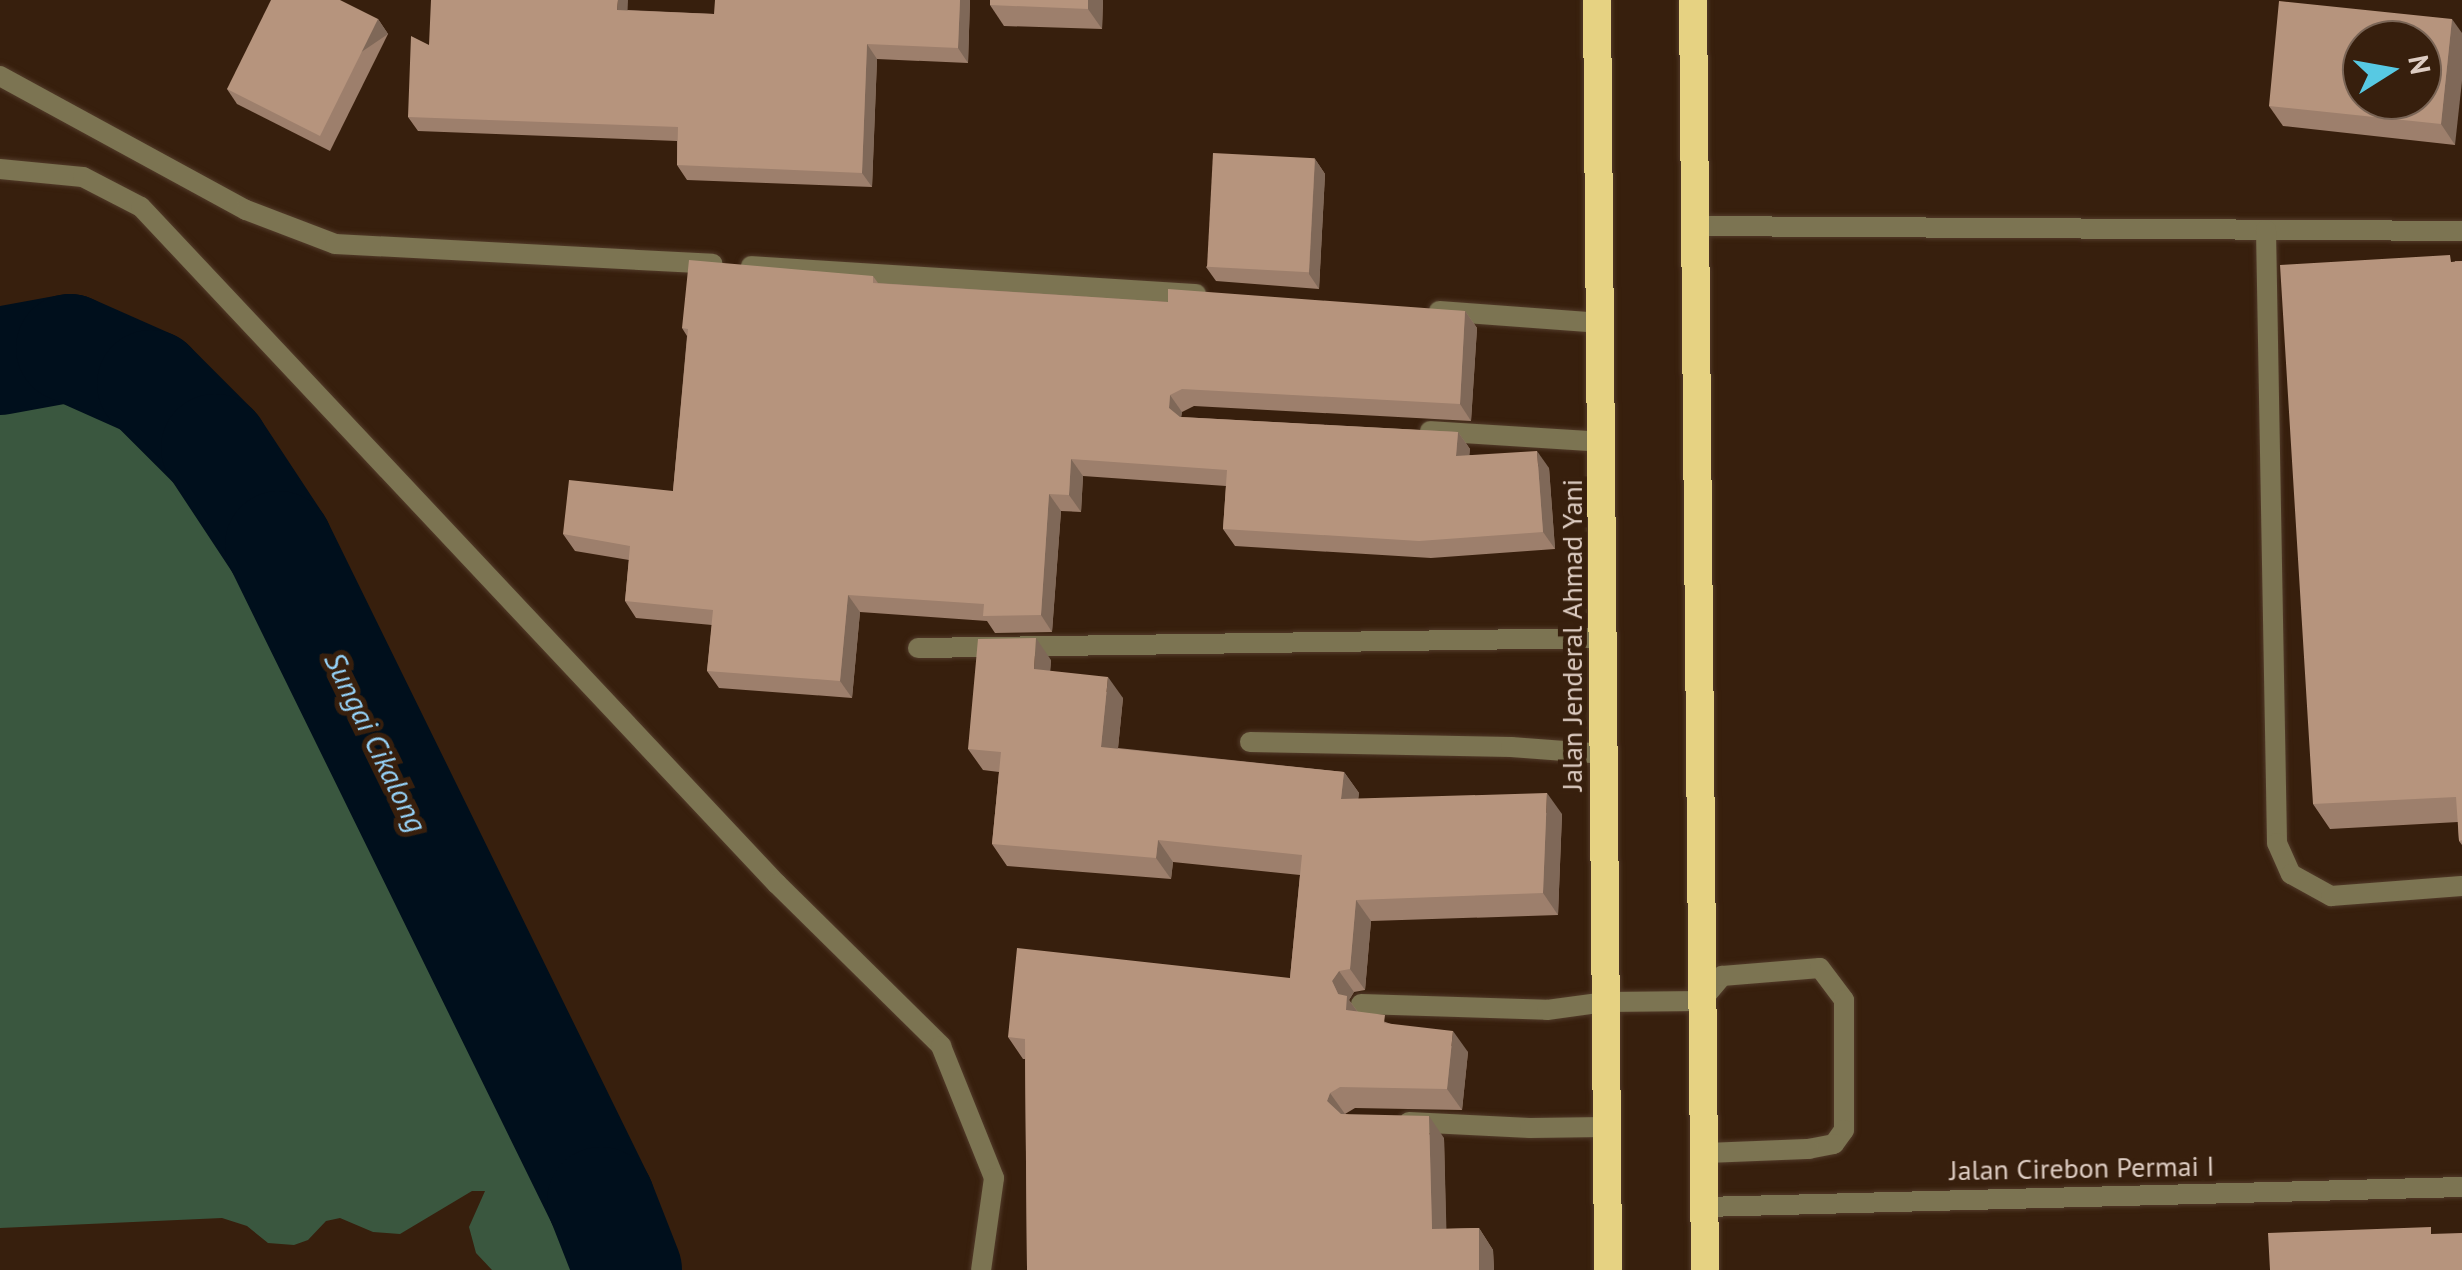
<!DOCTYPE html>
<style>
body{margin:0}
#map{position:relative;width:2462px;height:1270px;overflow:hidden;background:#371f0d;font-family:"PT Sans",sans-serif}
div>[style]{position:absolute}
.forest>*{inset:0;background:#3a573f}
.river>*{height:108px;margin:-54px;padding:0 54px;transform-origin:54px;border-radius:54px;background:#000f1c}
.roads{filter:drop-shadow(0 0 2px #523b2a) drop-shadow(0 0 2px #523b2a)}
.service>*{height:20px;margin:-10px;padding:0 10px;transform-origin:10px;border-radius:10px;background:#7c7452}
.minor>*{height:20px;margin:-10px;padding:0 10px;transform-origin:10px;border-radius:10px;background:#7c7452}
.trunk>*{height:28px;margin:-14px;padding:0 14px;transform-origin:14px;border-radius:14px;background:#e6d282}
.wall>*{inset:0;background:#9d7f6c}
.shaded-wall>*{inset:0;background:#7f6858;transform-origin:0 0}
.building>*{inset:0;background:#b6947d;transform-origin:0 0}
span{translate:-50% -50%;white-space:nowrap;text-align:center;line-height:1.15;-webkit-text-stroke:10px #371f0d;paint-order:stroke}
.street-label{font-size:28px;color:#decdc3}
.water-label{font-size:30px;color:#96d3f9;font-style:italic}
.north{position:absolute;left:2342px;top:20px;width:100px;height:100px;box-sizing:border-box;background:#371f0d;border:2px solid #7a6556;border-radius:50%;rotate:79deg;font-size:28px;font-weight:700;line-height:40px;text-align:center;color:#decdc3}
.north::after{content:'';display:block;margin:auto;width:35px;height:45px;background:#57c9e3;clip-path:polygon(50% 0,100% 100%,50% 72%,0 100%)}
</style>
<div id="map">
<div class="forest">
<i style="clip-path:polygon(65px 379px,96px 385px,159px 415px,217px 493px,300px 638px,415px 917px,523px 1090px,606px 1270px,492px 1270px,476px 1253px,469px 1227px,485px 1191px,472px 1191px,400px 1234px,373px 1232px,340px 1218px,326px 1221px,308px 1240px,294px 1245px,268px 1243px,247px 1226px,222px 1218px,0 1228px,0 403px,38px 384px)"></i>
</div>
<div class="river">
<i style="left:0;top:361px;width:71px;rotate:-10.5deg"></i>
<i style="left:70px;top:348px;width:89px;rotate:24deg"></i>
<i style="left:151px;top:384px;width:91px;rotate:45deg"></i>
<i style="left:215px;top:448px;width:116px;rotate:56.6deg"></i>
<i style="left:279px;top:545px;width:731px;rotate:63.86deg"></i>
<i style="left:601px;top:1201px;width:74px;rotate:68.6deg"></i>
</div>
<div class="roads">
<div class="service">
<i style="left:1430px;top:431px;width:173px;rotate:3.6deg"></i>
<i style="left:1250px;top:742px;width:261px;rotate:1.1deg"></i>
<i style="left:1511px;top:747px;width:94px;rotate:4.3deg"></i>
<i style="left:1361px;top:1004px;width:186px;rotate:1.8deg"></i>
<i style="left:1547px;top:1010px;width:60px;rotate:-7.7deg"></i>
<i style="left:1606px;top:1002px;width:95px;rotate:-0.6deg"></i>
<i style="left:1701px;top:1001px;width:33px;rotate:-50deg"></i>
<i style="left:1722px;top:976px;width:98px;rotate:-4.7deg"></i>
<i style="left:1820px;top:968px;width:40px;rotate:53deg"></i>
<i style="left:1844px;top:1000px;width:130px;rotate:90deg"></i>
<i style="left:1844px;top:1130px;width:17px;rotate:126deg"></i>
<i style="left:1834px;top:1144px;width:25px;rotate:169deg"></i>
<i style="left:1809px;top:1149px;width:105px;rotate:177.8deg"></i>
<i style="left:1409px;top:1122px;width:121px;rotate:2.8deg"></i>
<i style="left:1530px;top:1128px;width:76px;rotate:-0.8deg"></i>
</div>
<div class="minor">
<i style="left:0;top:76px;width:280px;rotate:28.6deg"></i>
<i style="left:246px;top:210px;width:95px;rotate:20.9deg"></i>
<i style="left:335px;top:244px;width:378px;rotate:3deg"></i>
<i style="left:0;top:169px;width:83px;rotate:5.5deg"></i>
<i style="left:83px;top:177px;width:65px;rotate:27.3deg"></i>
<i style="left:141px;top:207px;width:929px;rotate:46.79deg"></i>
<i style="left:777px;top:884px;width:231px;rotate:44.6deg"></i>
<i style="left:941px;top:1046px;width:142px;rotate:68.1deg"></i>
<i style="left:994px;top:1178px;width:93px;rotate:98deg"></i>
<i style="left:1693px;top:226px;width:769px;rotate:0.37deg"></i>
<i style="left:2266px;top:230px;width:613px;rotate:88.97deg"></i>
<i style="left:2277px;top:843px;width:34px;rotate:66deg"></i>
<i style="left:2291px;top:874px;width:46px;rotate:28.8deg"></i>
<i style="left:2331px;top:896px;width:131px;rotate:-4.4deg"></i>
<i style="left:751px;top:266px;width:446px;rotate:3.6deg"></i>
<i style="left:1439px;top:311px;width:163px;rotate:4.2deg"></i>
<i style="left:918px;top:648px;width:686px;rotate:-0.84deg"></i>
<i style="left:1704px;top:1207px;width:758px;rotate:-1.51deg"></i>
</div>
<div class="trunk">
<i style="left:1597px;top:0;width:1270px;rotate:89.5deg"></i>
<i style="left:1693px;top:0;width:1270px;rotate:89.46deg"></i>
</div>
</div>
<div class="wall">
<i style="clip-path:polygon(970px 0,968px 63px,877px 59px,872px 187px,687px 180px,677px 165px,677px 141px,418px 131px,408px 117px,429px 45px,628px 10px,714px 14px)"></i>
<i style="clip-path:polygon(1103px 0,1102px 29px,1004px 26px,990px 5px)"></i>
<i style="clip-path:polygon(378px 19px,388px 34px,330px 151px,237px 104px,227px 89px)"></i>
<i style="clip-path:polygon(2452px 19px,2455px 145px,2283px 126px,2269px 106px)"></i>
<i style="clip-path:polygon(1315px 159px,1325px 174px,1319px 289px,1216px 281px,1206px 267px)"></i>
<i style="clip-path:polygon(2455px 261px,2462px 261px,2462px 845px,2459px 841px,2458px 822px,2330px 829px,2313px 804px)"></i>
<i style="clip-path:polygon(873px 276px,878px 283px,1168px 302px,1465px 311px,1477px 328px,1471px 421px,1194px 406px,1182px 412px,1181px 417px,1458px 432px,1470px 449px,1469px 455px,1549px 468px,1555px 549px,1431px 558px,1235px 546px,1223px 529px,1226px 486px,1083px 476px,1081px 512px,1061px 511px,1052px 632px,995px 633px,987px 621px,860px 612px,852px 698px,719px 688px,707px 671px,712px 625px,636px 618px,625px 601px,629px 560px,575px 551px,563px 534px,673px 491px,687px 336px,682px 328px)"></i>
<i style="clip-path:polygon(1051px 660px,1050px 671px,1123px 698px,1118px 748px,1344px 772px,1359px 793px,1358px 799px,1562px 814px,1558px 915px,1371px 921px,1365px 990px,1354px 992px,1349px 1000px,1358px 1012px,1468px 1052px,1462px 1110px,1355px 1108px,1345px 1114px,1444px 1138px,1446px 1229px,1479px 1228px,1493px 1250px,1494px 1270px,1027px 1270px,1025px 1059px,1023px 1059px,1008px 1037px,1290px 978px,1300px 875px,1173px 862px,1171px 879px,1007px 866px,992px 844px,999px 772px,983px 770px,968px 749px)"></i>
</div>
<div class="shaded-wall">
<i style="clip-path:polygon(618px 0,628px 0,627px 24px,617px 10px)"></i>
<i style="clip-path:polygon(960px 0,970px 0,968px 63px,958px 48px)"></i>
<i style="clip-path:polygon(1088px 0,1103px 0,1102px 29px,1088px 9px)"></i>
<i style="left:378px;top:19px;width:18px;height:131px;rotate:56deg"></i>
<i style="clip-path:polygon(2452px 19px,2462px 33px,2462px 81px,2455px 145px,2441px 124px)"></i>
<i style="clip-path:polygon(867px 44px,877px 59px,872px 187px,862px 173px)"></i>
<i style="clip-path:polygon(1315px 159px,1325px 174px,1319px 289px,1309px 274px)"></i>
<i style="clip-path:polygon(1465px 311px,1477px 328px,1471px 421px,1460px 404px)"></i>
<i style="clip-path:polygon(1170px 395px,1182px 412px,1180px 425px,1169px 408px)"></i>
<i style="clip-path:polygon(1458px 432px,1470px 449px,1468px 473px,1456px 456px)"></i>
<i style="clip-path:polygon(1537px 451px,1549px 468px,1555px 549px,1543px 532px)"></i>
<i style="clip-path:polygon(1071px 459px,1083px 476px,1081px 512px,1069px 495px)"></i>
<i style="clip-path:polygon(1049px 494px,1061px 511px,1052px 632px,1041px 615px)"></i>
<i style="clip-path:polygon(848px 595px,860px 612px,852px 698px,840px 681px)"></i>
<i style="clip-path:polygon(1036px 638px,1051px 660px,1049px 690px,1034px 669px)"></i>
<i style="clip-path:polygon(1108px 677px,1123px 698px,1116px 768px,1101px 747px)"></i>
<i style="clip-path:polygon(1344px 772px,1359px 793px,1356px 821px,1341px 799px)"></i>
<i style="clip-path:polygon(1547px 793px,1562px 814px,1558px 915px,1543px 893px)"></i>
<i style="clip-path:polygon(1158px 840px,1173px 862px,1171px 879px,1156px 858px)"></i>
<i style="clip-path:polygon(1356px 900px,1371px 921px,1365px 990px,1350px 969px)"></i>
<i style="clip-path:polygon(1339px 971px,1354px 992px,1349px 1000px,1362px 1018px,1346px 1010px,1332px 981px)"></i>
<i style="clip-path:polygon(1453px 1031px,1468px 1052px,1462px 1110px,1447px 1089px)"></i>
<i style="clip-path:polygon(1330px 1093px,1345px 1114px,1342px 1123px,1327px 1101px)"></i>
<i style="clip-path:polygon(1429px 1116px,1444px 1138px,1447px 1251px,1432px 1229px)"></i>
<i style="clip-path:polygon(1479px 1228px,1493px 1250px,1494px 1270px,1479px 1270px)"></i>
</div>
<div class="building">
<i style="clip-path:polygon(271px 0,340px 0,378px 19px,320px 136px,227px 89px)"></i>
<i style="clip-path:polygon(431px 0,618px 0,617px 10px,714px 14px,715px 0,960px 0,958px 48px,867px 44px,862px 173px,677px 165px,678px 127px,408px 117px,411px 36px,429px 45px)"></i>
<i style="clip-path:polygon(990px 0,1088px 0,1088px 9px,990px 5px)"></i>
<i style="clip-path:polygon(evenodd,2279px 1px,2452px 19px,2441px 124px,2269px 106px,2279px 1px,2362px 40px,2422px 40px,2422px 100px,2362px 100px,2362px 40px)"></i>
<i style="left:1213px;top:153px;width:102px;height:114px;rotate:3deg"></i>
<i style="clip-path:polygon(2450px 255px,2451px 262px,2462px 261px,2462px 840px,2459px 841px,2456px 797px,2313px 804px,2280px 265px)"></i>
<i style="clip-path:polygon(689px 260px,873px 276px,873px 283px,1168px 302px,1168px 289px,1465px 311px,1460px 404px,1182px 389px,1170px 395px,1169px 408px,1180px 417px,1458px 432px,1456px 456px,1537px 451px,1543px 532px,1419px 541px,1223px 529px,1227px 470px,1071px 459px,1069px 495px,1049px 494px,1041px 615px,983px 616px,984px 604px,848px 595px,840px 681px,707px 671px,713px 610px,625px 601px,630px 546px,563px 534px,569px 480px,673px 491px,688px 329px,682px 328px)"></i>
<i style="clip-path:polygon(1036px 638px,1034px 669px,1108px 677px,1101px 747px,1344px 772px,1341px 799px,1547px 793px,1543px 893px,1356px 900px,1350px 969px,1339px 971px,1332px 981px,1338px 994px,1347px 996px,1346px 1010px,1385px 1015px,1384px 1023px,1453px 1031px,1447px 1089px,1340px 1087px,1330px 1093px,1327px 1101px,1341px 1114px,1429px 1116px,1432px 1229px,1479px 1228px,1479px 1270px,1027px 1270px,1025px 1039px,1008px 1037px,1017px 948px,1290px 978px,1302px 855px,1158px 840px,1156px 858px,992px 844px,1001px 752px,968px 749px,978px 639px)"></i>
<i style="clip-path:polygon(2431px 1227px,2431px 1234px,2462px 1233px,2462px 1270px,2270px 1270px,2268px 1233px)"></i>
</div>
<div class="street-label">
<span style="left:1572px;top:635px;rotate:-90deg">Jalan Jenderal Ahmad Yani</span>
<span style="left:2082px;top:1168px;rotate:-1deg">Jalan Cirebon Permai I</span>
</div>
<div class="water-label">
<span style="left:376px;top:742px;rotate:64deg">Sungai Cikalong</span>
</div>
<div class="north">N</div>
</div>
